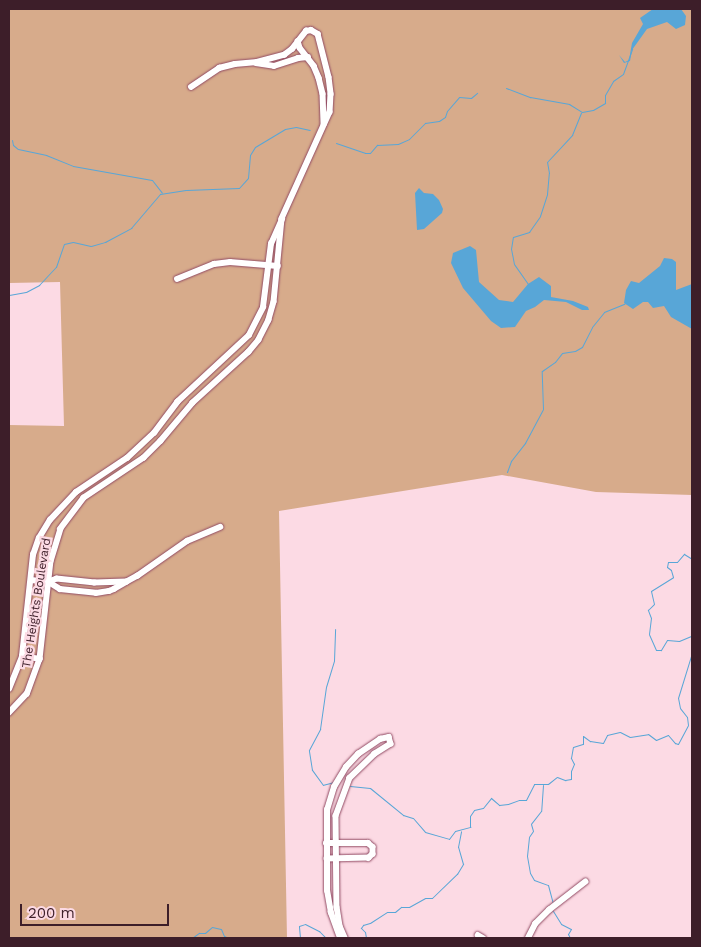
<!DOCTYPE html>
<style>
body{margin:0}
#map{position:relative;width:701px;height:947px;overflow:hidden;background:#fcdae4;font-family:"Work Sans",sans-serif}
div>[style]{position:absolute}
.green>*{inset:0;background:#d7ab8b}
.water>*{inset:0;background:#58a6d7}
.stream>*{height:1px;margin:-0.5px;padding:0 0.5px;transform-origin:0.5px;border-radius:0.5px;background:#58a6d7}
.roads{filter:drop-shadow(0 0 1px #914a63) drop-shadow(0 0 1px #914a63)}
.street>*{height:5.5px;margin:-2.75px;padding:0 2.75px;transform-origin:2.75px;border-radius:2.75px;background:#fff}
span{translate:-50% -50%;white-space:nowrap;text-align:center;line-height:1.15;-webkit-text-stroke:4.5px #fcdae4;paint-order:stroke}
.street-label{font-size:12px;color:#3d1e29}
.frame{position:absolute;inset:0;border:10px solid #3d1e29;pointer-events:none}
.scale{position:absolute;left:20px;top:904px;width:149px;height:22px;box-sizing:border-box;border:2px solid #3d1e29;border-top:0;padding-left:6px;font-size:15px;line-height:18px;white-space:nowrap;color:#3d1e29;-webkit-text-stroke:4px #fcdae4;paint-order:stroke}
</style>
<div id="map">
<div class="green">
<i style="clip-path:polygon(9px 9px,692px 9px,692px 495px,596px 492px,502px 475px,279px 511px,287px 938px,9px 938px,9px 425px,64px 426px,60px 282px,9px 283px)"></i>
</div>
<div class="water">
<i style="clip-path:polygon(653px 9px,681px 9px,686px 16px,685px 25px,676px 29px,667px 22px,647px 29px,632px 50px,630px 61px,624px 63px,619px 55px,625px 62px,629px 60px,632px 43px,643px 24px,640px 18px)"></i>
<i style="clip-path:polygon(419px 188px,424px 193px,433px 194px,439px 200px,443px 209px,442px 213px,424px 229px,417px 230px,415px 193px)"></i>
<i style="clip-path:polygon(470px 246px,476px 250px,479px 282px,499px 300px,513px 302px,528px 284px,539px 277px,551px 286px,551px 297px,573px 301px,588px 307px,589px 310px,582px 310px,566px 302px,544px 300px,535px 307px,526px 311px,515px 327px,501px 328px,491px 321px,463px 288px,451px 263px,453px 253px)"></i>
<i style="clip-path:polygon(664px 258px,672px 259px,676px 262px,676px 290px,692px 284px,692px 329px,671px 317px,664px 306px,653px 308px,648px 302px,643px 302px,633px 309px,624px 303px,626px 290px,631px 281px,639px 283px,660px 266px)"></i>
</div>
<div class="stream">
<i style="left:506px;top:88px;width:26px;rotate:21deg"></i>
<i style="left:530px;top:97px;width:40px;rotate:10deg"></i>
<i style="left:569px;top:104px;width:15px;rotate:32deg"></i>
<i style="left:582px;top:112px;width:11px;rotate:-10deg"></i>
<i style="left:593px;top:110px;width:14px;rotate:-30deg"></i>
<i style="left:605px;top:103px;width:8px;rotate:-90deg"></i>
<i style="left:605px;top:95px;width:16px;rotate:-60deg"></i>
<i style="left:613px;top:81px;width:12px;rotate:-35deg"></i>
<i style="left:623px;top:74px;width:27px;rotate:-70deg"></i>
<i style="left:12px;top:140px;width:5px;rotate:79deg"></i>
<i style="left:13px;top:145px;width:6px;rotate:39deg"></i>
<i style="left:18px;top:149px;width:29px;rotate:12deg"></i>
<i style="left:46px;top:155px;width:29px;rotate:22deg"></i>
<i style="left:73px;top:166px;width:80px;rotate:10deg"></i>
<i style="left:152px;top:180px;width:16px;rotate:52deg"></i>
<i style="left:336px;top:143px;width:31px;rotate:19deg"></i>
<i style="left:365px;top:153px;width:5px"></i>
<i style="left:370px;top:153px;width:11px;rotate:-49deg"></i>
<i style="left:377px;top:145px;width:21px;rotate:-3deg"></i>
<i style="left:398px;top:144px;width:12px;rotate:-24deg"></i>
<i style="left:409px;top:139px;width:23px;rotate:-45deg"></i>
<i style="left:425px;top:123px;width:14px;rotate:-8deg"></i>
<i style="left:439px;top:121px;width:7px;rotate:-34deg"></i>
<i style="left:445px;top:117px;width:6px;rotate:-72deg"></i>
<i style="left:447px;top:111px;width:18px;rotate:-49deg"></i>
<i style="left:459px;top:97px;width:12px;rotate:5deg"></i>
<i style="left:471px;top:98px;width:8px;rotate:-40deg"></i>
<i style="left:528px;top:284px;width:24px;rotate:-125deg"></i>
<i style="left:514px;top:264px;width:15px;rotate:-101deg"></i>
<i style="left:511px;top:249px;width:12px;rotate:-81deg"></i>
<i style="left:513px;top:237px;width:17px;rotate:-17deg"></i>
<i style="left:529px;top:232px;width:19px;rotate:-55deg"></i>
<i style="left:540px;top:216px;width:23px;rotate:-72deg"></i>
<i style="left:547px;top:194px;width:21px;rotate:-85deg"></i>
<i style="left:549px;top:173px;width:11px;rotate:-100deg"></i>
<i style="left:547px;top:162px;width:37px;rotate:-47deg"></i>
<i style="left:572px;top:135px;width:24px;rotate:-68deg"></i>
<i style="left:9px;top:295px;width:17px;rotate:-10deg"></i>
<i style="left:26px;top:292px;width:15px;rotate:-28deg"></i>
<i style="left:39px;top:285px;width:25px;rotate:-47deg"></i>
<i style="left:56px;top:267px;width:24px;rotate:-71deg"></i>
<i style="left:64px;top:244px;width:9px;rotate:-13deg"></i>
<i style="left:73px;top:242px;width:18px;rotate:13deg"></i>
<i style="left:91px;top:246px;width:15px;rotate:-16deg"></i>
<i style="left:105px;top:242px;width:30px;rotate:-28deg"></i>
<i style="left:131px;top:228px;width:45px;rotate:-49.5deg"></i>
<i style="left:160px;top:194px;width:26px;rotate:-9deg"></i>
<i style="left:186px;top:190px;width:53px;rotate:-2.2deg"></i>
<i style="left:239px;top:188px;width:13px;rotate:-48deg"></i>
<i style="left:248px;top:178px;width:23px;rotate:-85deg"></i>
<i style="left:250px;top:155px;width:9px;rotate:-58deg"></i>
<i style="left:255px;top:147px;width:35px;rotate:-31deg"></i>
<i style="left:285px;top:129px;width:11px;rotate:-10deg"></i>
<i style="left:296px;top:127px;width:14px;rotate:12deg"></i>
<i style="left:507px;top:472px;width:12px;rotate:-70deg"></i>
<i style="left:511px;top:461px;width:23px;rotate:-52deg"></i>
<i style="left:525px;top:443px;width:38px;rotate:-62deg"></i>
<i style="left:543px;top:409px;width:38px;rotate:-92deg"></i>
<i style="left:542px;top:371px;width:16px;rotate:-35deg"></i>
<i style="left:555px;top:362px;width:11px;rotate:-52deg"></i>
<i style="left:562px;top:353px;width:13px;rotate:-9deg"></i>
<i style="left:575px;top:351px;width:8px;rotate:-30deg"></i>
<i style="left:582px;top:347px;width:22px;rotate:-63deg"></i>
<i style="left:592px;top:327px;width:19px;rotate:-51deg"></i>
<i style="left:604px;top:312px;width:22px;rotate:-22deg"></i>
<i style="left:334px;top:782px;width:11px;rotate:165deg"></i>
<i style="left:323px;top:785px;width:19px;rotate:-126deg"></i>
<i style="left:312px;top:770px;width:20px;rotate:-99deg"></i>
<i style="left:309px;top:750px;width:24px;rotate:-62deg"></i>
<i style="left:320px;top:729px;width:42px;rotate:-81.9deg"></i>
<i style="left:326px;top:687px;width:27px;rotate:-73deg"></i>
<i style="left:334px;top:661px;width:32px;rotate:-88deg"></i>
<i style="left:543px;top:785px;width:26px;rotate:94deg"></i>
<i style="left:541px;top:811px;width:16px;rotate:128deg"></i>
<i style="left:531px;top:824px;width:7px;rotate:74deg"></i>
<i style="left:533px;top:831px;width:7px;rotate:124deg"></i>
<i style="left:529px;top:837px;width:19px;rotate:96deg"></i>
<i style="left:527px;top:856px;width:17px;rotate:80deg"></i>
<i style="left:530px;top:873px;width:8px;rotate:60deg"></i>
<i style="left:534px;top:880px;width:15px;rotate:20deg"></i>
<i style="left:548px;top:885px;width:20px;rotate:75deg"></i>
<i style="left:350px;top:786px;width:20px;rotate:6deg"></i>
<i style="left:370px;top:788px;width:43px;rotate:39.3deg"></i>
<i style="left:403px;top:815px;width:10px;rotate:17deg"></i>
<i style="left:413px;top:818px;width:18px;rotate:49deg"></i>
<i style="left:425px;top:832px;width:25px;rotate:16deg"></i>
<i style="left:449px;top:839px;width:10px;rotate:-53deg"></i>
<i style="left:455px;top:831px;width:16px;rotate:-15deg"></i>
<i style="left:470px;top:827px;width:11px;rotate:-90deg"></i>
<i style="left:470px;top:816px;width:7px;rotate:-56deg"></i>
<i style="left:474px;top:810px;width:9px;rotate:-13deg"></i>
<i style="left:483px;top:808px;width:13px;rotate:-51deg"></i>
<i style="left:491px;top:798px;width:11px;rotate:41deg"></i>
<i style="left:499px;top:805px;width:9px;rotate:-6deg"></i>
<i style="left:508px;top:804px;width:12px;rotate:-20deg"></i>
<i style="left:519px;top:800px;width:7px"></i>
<i style="left:526px;top:800px;width:18px;rotate:-63deg"></i>
<i style="left:534px;top:784px;width:14px"></i>
<i style="left:548px;top:784px;width:11px;rotate:-38deg"></i>
<i style="left:557px;top:777px;width:9px;rotate:21deg"></i>
<i style="left:565px;top:780px;width:6px;rotate:-9deg"></i>
<i style="left:571px;top:779px;width:8px;rotate:-90deg"></i>
<i style="left:571px;top:771px;width:8px;rotate:-67deg"></i>
<i style="left:574px;top:764px;width:7px;rotate:-117deg"></i>
<i style="left:571px;top:758px;width:11px;rotate:-80deg"></i>
<i style="left:573px;top:747px;width:10px;rotate:-17deg"></i>
<i style="left:583px;top:744px;width:8px;rotate:-90deg"></i>
<i style="left:583px;top:736px;width:9px;rotate:36deg"></i>
<i style="left:590px;top:741px;width:13px;rotate:9deg"></i>
<i style="left:603px;top:743px;width:9px;rotate:-63deg"></i>
<i style="left:607px;top:735px;width:13px;rotate:-13deg"></i>
<i style="left:620px;top:732px;width:11px;rotate:27deg"></i>
<i style="left:630px;top:737px;width:18px;rotate:-9deg"></i>
<i style="left:648px;top:734px;width:10px;rotate:37deg"></i>
<i style="left:656px;top:740px;width:13px;rotate:-23deg"></i>
<i style="left:668px;top:735px;width:11px;rotate:49deg"></i>
<i style="left:675px;top:743px;width:3px;rotate:18deg"></i>
<i style="left:678px;top:744px;width:21px;rotate:-62deg"></i>
<i style="left:688px;top:725px;width:8px;rotate:-97deg"></i>
<i style="left:687px;top:717px;width:11px;rotate:-128deg"></i>
<i style="left:680px;top:708px;width:10px;rotate:-101deg"></i>
<i style="left:678px;top:698px;width:44px;rotate:-72.8deg"></i>
<i style="left:691px;top:656px;width:18px;rotate:-87deg"></i>
<i style="left:692px;top:638px;width:2px;rotate:-117deg"></i>
<i style="left:691px;top:636px;width:13px;rotate:157deg"></i>
<i style="left:679px;top:641px;width:12px;rotate:-175deg"></i>
<i style="left:667px;top:640px;width:12px;rotate:121deg"></i>
<i style="left:661px;top:650px;width:5px;rotate:180deg"></i>
<i style="left:656px;top:650px;width:17px;rotate:-114deg"></i>
<i style="left:649px;top:634px;width:16px;rotate:-83deg"></i>
<i style="left:651px;top:618px;width:9px;rotate:-111deg"></i>
<i style="left:648px;top:610px;width:8px;rotate:-45deg"></i>
<i style="left:654px;top:604px;width:13px;rotate:-103deg"></i>
<i style="left:651px;top:591px;width:26px;rotate:-32deg"></i>
<i style="left:673px;top:577px;width:7px;rotate:-106deg"></i>
<i style="left:671px;top:570px;width:5px;rotate:-143deg"></i>
<i style="left:667px;top:567px;width:5px;rotate:-79deg"></i>
<i style="left:668px;top:562px;width:9px"></i>
<i style="left:677px;top:562px;width:11px;rotate:-49deg"></i>
<i style="left:684px;top:554px;width:9px;rotate:32deg"></i>
<i style="left:553px;top:911px;width:15px;rotate:58deg"></i>
<i style="left:561px;top:924px;width:11px;rotate:27deg"></i>
<i style="left:571px;top:929px;width:6px;rotate:121deg"></i>
<i style="left:568px;top:934px;width:4px;rotate:63deg"></i>
<i style="left:192px;top:938px;width:9px;rotate:-36deg"></i>
<i style="left:199px;top:933px;width:6px"></i>
<i style="left:205px;top:933px;width:9px;rotate:-41deg"></i>
<i style="left:212px;top:927px;width:9px;rotate:13deg"></i>
<i style="left:221px;top:929px;width:8px;rotate:67deg"></i>
<i style="left:224px;top:936px;width:5px;rotate:22deg"></i>
<i style="left:300px;top:938px;width:12px;rotate:-95deg"></i>
<i style="left:299px;top:926px;width:6px;rotate:-18deg"></i>
<i style="left:305px;top:924px;width:16px;rotate:27deg"></i>
<i style="left:319px;top:931px;width:10px;rotate:45deg"></i>
<i style="left:366px;top:938px;width:6px;rotate:-99deg"></i>
<i style="left:365px;top:932px;width:6px;rotate:-135deg"></i>
<i style="left:361px;top:928px;width:4px;rotate:-56deg"></i>
<i style="left:363px;top:925px;width:7px;rotate:-16deg"></i>
<i style="left:370px;top:923px;width:20px;rotate:-33deg"></i>
<i style="left:387px;top:912px;width:8px"></i>
<i style="left:395px;top:912px;width:8px;rotate:-40deg"></i>
<i style="left:401px;top:907px;width:8px"></i>
<i style="left:409px;top:907px;width:18px;rotate:-29deg"></i>
<i style="left:425px;top:898px;width:7px"></i>
<i style="left:432px;top:898px;width:35px;rotate:-44deg"></i>
<i style="left:457px;top:874px;width:12px;rotate:-59deg"></i>
<i style="left:463px;top:864px;width:18px;rotate:-106deg"></i>
<i style="left:458px;top:847px;width:16px;rotate:-79deg"></i>
</div>
<div class="roads">
<div class="street">
<i style="left:298px;top:41px;width:7px;rotate:74deg"></i>
<i style="left:300px;top:48px;width:23px;rotate:52deg"></i>
<i style="left:314px;top:66px;width:13px;rotate:67deg"></i>
<i style="left:319px;top:78px;width:16px;rotate:76deg"></i>
<i style="left:323px;top:94px;width:30px;rotate:88deg"></i>
<i style="left:256px;top:63px;width:18px;rotate:9deg"></i>
<i style="left:274px;top:66px;width:25px;rotate:-18deg"></i>
<i style="left:298px;top:58px;width:10px;rotate:-6deg"></i>
<i style="left:191px;top:87px;width:34px;rotate:-34deg"></i>
<i style="left:219px;top:68px;width:16px;rotate:-14deg"></i>
<i style="left:235px;top:64px;width:22px;rotate:-5deg"></i>
<i style="left:257px;top:62px;width:28px;rotate:-15deg"></i>
<i style="left:284px;top:55px;width:10px;rotate:-37deg"></i>
<i style="left:292px;top:49px;width:23px;rotate:-52deg"></i>
<i style="left:306px;top:31px;width:5px;rotate:-11deg"></i>
<i style="left:311px;top:30px;width:8px;rotate:30deg"></i>
<i style="left:318px;top:34px;width:44px;rotate:75.7deg"></i>
<i style="left:329px;top:77px;width:17px;rotate:83deg"></i>
<i style="left:331px;top:94px;width:18px;rotate:93deg"></i>
<i style="left:330px;top:112px;width:117px;rotate:114.2deg"></i>
<i style="left:177px;top:279px;width:40px;rotate:-22deg"></i>
<i style="left:214px;top:264px;width:16px;rotate:-7deg"></i>
<i style="left:230px;top:262px;width:48px;rotate:4.8deg"></i>
<i style="left:31px;top:580px;width:18px;rotate:6deg"></i>
<i style="left:126px;top:582px;width:31px;rotate:178deg"></i>
<i style="left:95px;top:583px;width:38px;rotate:-174deg"></i>
<i style="left:57px;top:579px;width:9px;rotate:159deg"></i>
<i style="left:49px;top:582px;width:13px;rotate:32deg"></i>
<i style="left:60px;top:589px;width:36px;rotate:6deg"></i>
<i style="left:96px;top:593px;width:13px;rotate:-9deg"></i>
<i style="left:109px;top:591px;width:5px;rotate:-22deg"></i>
<i style="left:114px;top:589px;width:14px;rotate:-30deg"></i>
<i style="left:126px;top:582px;width:13px;rotate:-29deg"></i>
<i style="left:137px;top:576px;width:61px;rotate:-35deg"></i>
<i style="left:187px;top:541px;width:36px;rotate:-23deg"></i>
<i style="left:22px;top:656px;width:18px;rotate:9deg"></i>
<i style="left:9px;top:689px;width:35px;rotate:-68deg"></i>
<i style="left:22px;top:656px;width:102px;rotate:-83.8deg"></i>
<i style="left:33px;top:555px;width:18px;rotate:-71deg"></i>
<i style="left:39px;top:538px;width:21px;rotate:-59deg"></i>
<i style="left:50px;top:520px;width:38px;rotate:-47deg"></i>
<i style="left:76px;top:492px;width:61px;rotate:-33.7deg"></i>
<i style="left:127px;top:458px;width:37px;rotate:-43deg"></i>
<i style="left:154px;top:433px;width:39px;rotate:-53deg"></i>
<i style="left:177px;top:402px;width:98px;rotate:-42.9deg"></i>
<i style="left:249px;top:335px;width:31px;rotate:-63deg"></i>
<i style="left:263px;top:307px;width:64px;rotate:-82.8deg"></i>
<i style="left:271px;top:244px;width:27px;rotate:-66deg"></i>
<i style="left:282px;top:219px;width:83px;rotate:95.5deg"></i>
<i style="left:274px;top:302px;width:19px;rotate:106deg"></i>
<i style="left:269px;top:320px;width:22px;rotate:117deg"></i>
<i style="left:259px;top:340px;width:16px;rotate:130deg"></i>
<i style="left:249px;top:352px;width:76px;rotate:137.7deg"></i>
<i style="left:193px;top:403px;width:50px;rotate:130.1deg"></i>
<i style="left:161px;top:441px;width:24px;rotate:135deg"></i>
<i style="left:144px;top:458px;width:72px;rotate:146.3deg"></i>
<i style="left:84px;top:498px;width:39px;rotate:127deg"></i>
<i style="left:61px;top:529px;width:34px;rotate:107deg"></i>
<i style="left:51px;top:561px;width:99px;rotate:96.4deg"></i>
<i style="left:40px;top:659px;width:37px;rotate:110deg"></i>
<i style="left:27px;top:694px;width:26px;rotate:133deg"></i>
<i style="left:326px;top:843px;width:42px"></i>
<i style="left:368px;top:843px;width:6px;rotate:39deg"></i>
<i style="left:373px;top:847px;width:7px;rotate:90deg"></i>
<i style="left:373px;top:854px;width:6px;rotate:135deg"></i>
<i style="left:369px;top:858px;width:42px;rotate:178.6deg"></i>
<i style="left:478px;top:935px;width:6px;rotate:31deg"></i>
<i style="left:340px;top:938px;width:27px;rotate:-110deg"></i>
<i style="left:331px;top:913px;width:22px;rotate:-100deg"></i>
<i style="left:327px;top:891px;width:81px;rotate:-90deg"></i>
<i style="left:327px;top:810px;width:24px;rotate:-73deg"></i>
<i style="left:334px;top:787px;width:23px;rotate:-59deg"></i>
<i style="left:346px;top:767px;width:18px;rotate:-47deg"></i>
<i style="left:358px;top:754px;width:27px;rotate:-34deg"></i>
<i style="left:380px;top:739px;width:9px;rotate:-13deg"></i>
<i style="left:389px;top:737px;width:7px;rotate:74deg"></i>
<i style="left:391px;top:744px;width:19px;rotate:148deg"></i>
<i style="left:375px;top:754px;width:35px;rotate:136deg"></i>
<i style="left:350px;top:778px;width:40px;rotate:110.2deg"></i>
<i style="left:336px;top:816px;width:91px;rotate:89.4deg"></i>
<i style="left:337px;top:907px;width:19px;rotate:81deg"></i>
<i style="left:340px;top:926px;width:13px;rotate:67deg"></i>
<i style="left:528px;top:938px;width:16px;rotate:-63deg"></i>
<i style="left:535px;top:924px;width:20px;rotate:-45deg"></i>
<i style="left:549px;top:910px;width:46px;rotate:-37.9deg"></i>
</div>
</div>
<div class="street-label">
<span style="left:37px;top:603px;rotate:-81deg">The Heights Boulevard</span>
</div>
<div class="frame"></div>
<div class="scale">200 m</div>
</div>
